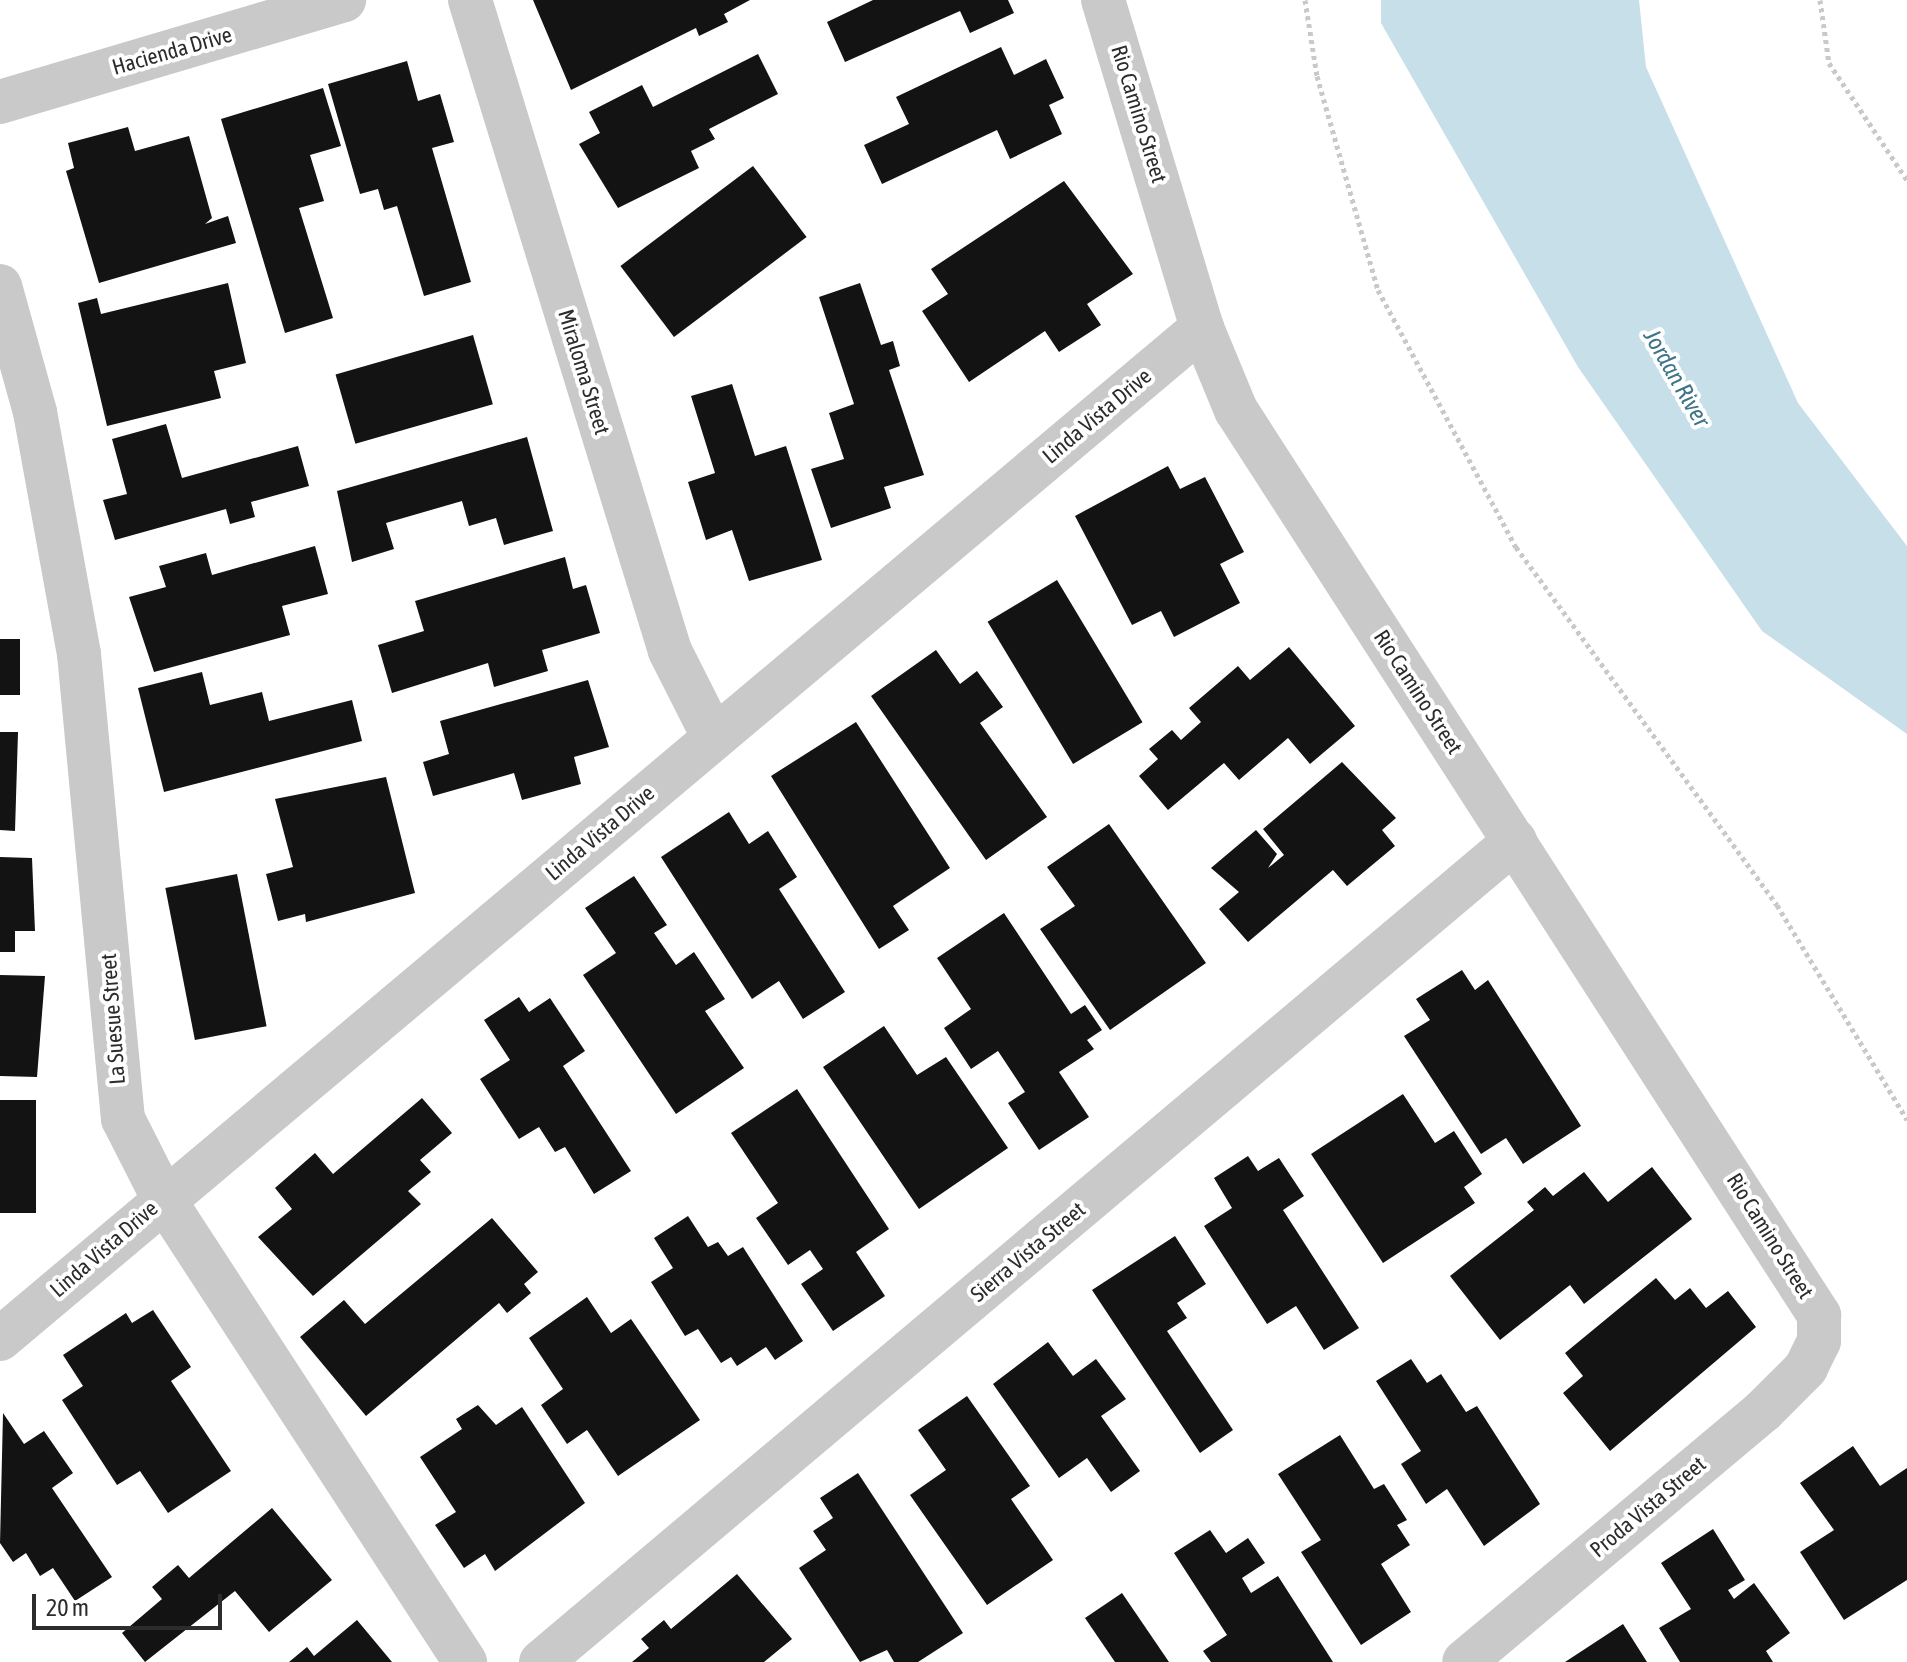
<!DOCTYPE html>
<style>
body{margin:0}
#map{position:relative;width:1907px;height:1662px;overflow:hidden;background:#fff;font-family:"Asap Condensed",sans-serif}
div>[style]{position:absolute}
.water>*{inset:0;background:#c6dfe9}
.building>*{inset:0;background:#131313;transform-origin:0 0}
.path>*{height:5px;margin-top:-2.5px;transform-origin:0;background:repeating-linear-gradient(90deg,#c9c9c9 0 4px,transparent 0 8px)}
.street>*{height:44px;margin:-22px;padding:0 22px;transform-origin:22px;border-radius:22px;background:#c9c9c9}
span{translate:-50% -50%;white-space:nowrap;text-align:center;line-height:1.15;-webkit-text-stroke:8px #fff;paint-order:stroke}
.street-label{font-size:22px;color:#2c2c2c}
.water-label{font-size:24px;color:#3e7589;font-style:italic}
.scale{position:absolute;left:32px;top:1594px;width:190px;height:36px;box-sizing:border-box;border:4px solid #2c2c2c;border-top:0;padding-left:10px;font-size:24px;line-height:28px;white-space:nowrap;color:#2c2c2c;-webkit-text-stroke:6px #fff;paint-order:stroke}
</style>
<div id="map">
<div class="water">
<i style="clip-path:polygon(1381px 0,1639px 0,1646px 67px,1798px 403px,1907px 546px,1907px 734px,1762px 631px,1578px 367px,1381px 23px)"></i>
</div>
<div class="building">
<i style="clip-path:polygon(533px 0,750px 0,724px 14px,728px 22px,699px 36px,696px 28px,571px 90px)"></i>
<i style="clip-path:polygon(873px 0,1008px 0,1014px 13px,970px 33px,960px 11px,845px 62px,827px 22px)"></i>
<i style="clip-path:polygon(1001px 47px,1014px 75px,1046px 59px,1064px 98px,1049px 105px,1062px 134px,1010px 159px,997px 130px,882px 184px,864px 145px,909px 124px,896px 97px)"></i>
<i style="clip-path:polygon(758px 54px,778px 94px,709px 129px,715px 139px,691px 151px,699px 168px,618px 208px,579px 144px,600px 133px,589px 112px,642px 85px,653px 107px)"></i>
<i style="clip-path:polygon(407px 61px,418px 101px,440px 94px,454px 142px,432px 148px,471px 282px,424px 296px,397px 206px,384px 210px,378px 189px,360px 194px,328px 84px)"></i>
<i style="clip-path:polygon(323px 88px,341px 146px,310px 155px,324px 201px,299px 208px,333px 318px,285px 333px,221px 119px)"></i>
<i style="clip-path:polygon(128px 127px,135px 151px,189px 136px,212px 218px,205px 224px,228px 216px,236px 243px,99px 283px,66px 171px,74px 168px,68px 143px)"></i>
<i style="left:753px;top:166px;width:89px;height:166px;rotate:53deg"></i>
<i style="clip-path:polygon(1064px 181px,1133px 274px,1087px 304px,1101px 325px,1059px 352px,1045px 331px,969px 382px,922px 311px,948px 294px,931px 269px)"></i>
<i style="clip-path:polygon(228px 283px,246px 363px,214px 371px,221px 398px,107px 426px,78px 303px,97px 298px,101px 314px)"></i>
<i style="clip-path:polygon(860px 283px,881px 345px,893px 341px,900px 366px,889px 370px,924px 475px,884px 487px,891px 508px,831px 528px,811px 469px,844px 459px,829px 413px,854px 404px,819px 297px)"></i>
<i style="left:473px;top:335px;width:72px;height:143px;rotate:74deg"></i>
<i style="clip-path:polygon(732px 384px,755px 456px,786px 446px,822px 560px,749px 581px,732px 530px,706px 540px,688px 482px,715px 473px,691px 396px)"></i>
<i style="clip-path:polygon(166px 424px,182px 478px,298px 446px,309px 486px,251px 502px,255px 517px,230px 524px,226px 509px,115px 540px,103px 500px,127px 494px,112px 439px)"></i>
<i style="clip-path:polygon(527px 437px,553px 531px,504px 545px,496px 518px,469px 526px,462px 501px,386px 523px,394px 549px,352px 562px,337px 491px)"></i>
<i style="clip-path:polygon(1168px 466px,1180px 489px,1205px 477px,1244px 552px,1220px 564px,1240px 603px,1174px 637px,1161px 611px,1132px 625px,1075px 516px)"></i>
<i style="clip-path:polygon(315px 546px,328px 594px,282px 606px,290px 635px,154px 672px,129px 597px,166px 587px,159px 566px,206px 553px,212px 575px)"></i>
<i style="clip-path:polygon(565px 557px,573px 589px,586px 585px,600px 633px,542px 650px,548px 671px,494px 687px,488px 663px,392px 693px,378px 645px,424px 631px,415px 601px)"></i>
<i style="left:1057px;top:580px;width:166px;height:81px;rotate:59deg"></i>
<i style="left:0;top:639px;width:20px;height:56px"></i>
<i style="clip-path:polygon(1289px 647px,1355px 726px,1310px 764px,1288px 738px,1239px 780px,1224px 763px,1168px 810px,1139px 776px,1158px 759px,1149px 749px,1172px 730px,1181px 740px,1201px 722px,1189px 708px,1238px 666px,1250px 680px)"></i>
<i style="clip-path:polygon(936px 650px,960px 684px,977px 671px,1003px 707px,980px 723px,1047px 817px,986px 860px,871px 696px)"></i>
<i style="clip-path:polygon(202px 672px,210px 705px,262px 692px,269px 721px,352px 700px,362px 741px,164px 792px,138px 688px)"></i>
<i style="clip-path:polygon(588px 680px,609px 747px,574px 757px,581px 784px,522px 800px,514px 773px,433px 796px,423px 762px,449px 754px,440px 721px)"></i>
<i style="clip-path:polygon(856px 722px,950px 868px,893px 906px,909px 930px,879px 949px,771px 776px)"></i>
<i style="clip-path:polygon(0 732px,18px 732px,15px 831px,0 830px)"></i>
<i style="clip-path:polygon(1342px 762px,1396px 818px,1382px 830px,1395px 846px,1347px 886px,1333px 870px,1248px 942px,1219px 909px,1239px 892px,1211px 868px,1256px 830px,1277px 854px,1268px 868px,1284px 855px,1263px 829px)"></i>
<i style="clip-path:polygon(386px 777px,415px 893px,306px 922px,305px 914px,278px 921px,266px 874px,293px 867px,275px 799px)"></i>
<i style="clip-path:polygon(729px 812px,749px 844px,768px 831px,797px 877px,779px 889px,845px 992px,803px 1019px,779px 981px,752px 999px,661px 857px)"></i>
<i style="clip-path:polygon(1109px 824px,1206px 963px,1110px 1030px,1040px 929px,1075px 906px,1047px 867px)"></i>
<i style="clip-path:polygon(0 857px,32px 858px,35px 931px,15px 931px,15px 952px,0 952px)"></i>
<i style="left:237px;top:874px;width:155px;height:73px;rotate:79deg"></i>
<i style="clip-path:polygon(634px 876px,667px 925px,654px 933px,676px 965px,694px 952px,725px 999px,705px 1011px,744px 1068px,676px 1114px,583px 975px,616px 953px,585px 908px)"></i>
<i style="clip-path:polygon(1004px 913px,1071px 1014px,1085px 1005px,1102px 1030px,1087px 1040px,1094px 1049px,1059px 1072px,1089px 1117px,1039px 1150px,1008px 1103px,1025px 1092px,998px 1051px,971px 1069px,944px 1028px,971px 1009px,937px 958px)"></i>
<i style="clip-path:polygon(1462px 970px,1475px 990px,1488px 980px,1581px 1126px,1523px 1164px,1506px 1138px,1481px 1154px,1404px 1036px,1430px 1020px,1416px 999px)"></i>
<i style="clip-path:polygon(0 975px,45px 976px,37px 1077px,0 1076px)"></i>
<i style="clip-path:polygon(519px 997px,529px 1012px,550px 998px,585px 1051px,563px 1066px,631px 1171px,594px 1194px,565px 1147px,555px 1152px,539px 1127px,519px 1139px,480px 1079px,510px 1060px,484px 1020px)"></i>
<i style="clip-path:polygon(884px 1026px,917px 1075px,946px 1057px,1008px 1148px,919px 1209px,823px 1067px)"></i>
<i style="clip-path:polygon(797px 1089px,889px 1229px,856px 1252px,885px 1296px,833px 1331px,801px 1284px,823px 1269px,810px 1250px,788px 1265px,756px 1218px,778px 1203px,731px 1133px)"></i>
<i style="clip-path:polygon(1403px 1094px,1435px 1143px,1454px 1131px,1482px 1174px,1464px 1187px,1475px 1203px,1383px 1263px,1311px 1154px)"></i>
<i style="clip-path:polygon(422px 1098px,452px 1133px,420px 1160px,431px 1172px,408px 1191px,421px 1204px,313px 1296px,258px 1237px,292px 1209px,275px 1188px,315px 1153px,333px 1174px)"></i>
<i style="left:0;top:1100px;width:36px;height:113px"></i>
<i style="clip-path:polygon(1248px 1156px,1258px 1171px,1279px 1158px,1304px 1196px,1283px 1210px,1359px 1328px,1324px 1350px,1296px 1306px,1267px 1324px,1204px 1226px,1232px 1208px,1214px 1178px)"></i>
<i style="clip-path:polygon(1652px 1167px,1692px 1219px,1584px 1304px,1570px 1285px,1500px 1340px,1450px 1276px,1534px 1210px,1527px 1202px,1545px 1187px,1553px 1196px,1584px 1172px,1608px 1202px)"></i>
<i style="clip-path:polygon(688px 1216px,708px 1247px,718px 1242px,728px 1256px,743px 1247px,803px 1341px,775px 1360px,766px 1347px,737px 1366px,731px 1357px,721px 1363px,698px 1329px,685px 1336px,651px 1282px,673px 1268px,654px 1238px)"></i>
<i style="clip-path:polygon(492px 1218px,538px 1272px,524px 1284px,531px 1293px,507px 1313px,499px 1303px,366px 1416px,300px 1337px,344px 1300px,365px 1324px)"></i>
<i style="clip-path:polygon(1175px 1236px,1206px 1284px,1177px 1303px,1187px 1318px,1167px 1331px,1233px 1430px,1200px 1453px,1092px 1290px)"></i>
<i style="clip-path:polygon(1656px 1278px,1675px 1300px,1690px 1288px,1706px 1308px,1728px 1291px,1756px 1327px,1610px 1451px,1563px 1393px,1583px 1376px,1565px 1353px)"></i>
<i style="clip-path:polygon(587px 1297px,611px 1333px,631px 1319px,700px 1420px,618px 1476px,587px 1430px,567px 1444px,541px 1405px,563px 1389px,529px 1338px)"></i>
<i style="clip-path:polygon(153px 1310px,191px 1367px,171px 1381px,231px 1471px,168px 1513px,140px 1471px,117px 1485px,62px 1400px,83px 1386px,63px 1355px,126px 1313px,132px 1323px)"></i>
<i style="clip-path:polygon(1048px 1342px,1073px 1376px,1096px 1359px,1126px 1399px,1101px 1416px,1140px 1471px,1111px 1492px,1087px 1458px,1059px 1478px,993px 1384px)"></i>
<i style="clip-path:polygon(1411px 1359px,1427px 1383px,1441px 1374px,1466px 1412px,1477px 1406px,1540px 1504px,1484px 1546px,1447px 1489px,1426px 1504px,1401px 1464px,1421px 1451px,1376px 1381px)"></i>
<i style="clip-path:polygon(967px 1396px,1030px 1486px,1011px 1499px,1053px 1560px,987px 1605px,910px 1495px,946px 1470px,918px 1430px)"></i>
<i style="clip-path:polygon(478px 1405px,496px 1425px,522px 1407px,585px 1503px,495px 1571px,485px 1554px,464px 1568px,435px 1525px,456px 1512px,420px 1457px,462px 1429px,456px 1419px)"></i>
<i style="clip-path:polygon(3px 1413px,24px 1444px,44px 1431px,73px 1473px,52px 1488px,112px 1577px,75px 1601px,53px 1568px,40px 1576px,26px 1553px,13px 1562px,0 1543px)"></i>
<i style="clip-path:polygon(1340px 1435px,1374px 1489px,1384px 1484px,1407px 1520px,1397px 1525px,1410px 1545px,1381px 1564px,1411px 1612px,1361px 1645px,1301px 1552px,1321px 1540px,1278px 1474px)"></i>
<i style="clip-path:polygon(1853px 1446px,1880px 1486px,1907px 1468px,1907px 1580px,1844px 1620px,1800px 1552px,1834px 1530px,1800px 1483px)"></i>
<i style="clip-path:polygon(858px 1473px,963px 1633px,918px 1662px,894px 1662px,887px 1650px,860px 1662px,799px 1568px,826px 1550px,813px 1531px,833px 1518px,820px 1498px)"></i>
<i style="clip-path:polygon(272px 1508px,332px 1580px,269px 1632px,235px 1591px,145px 1662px,122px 1633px,162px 1599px,152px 1587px,178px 1565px,189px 1578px)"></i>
<i style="clip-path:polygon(1713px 1529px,1745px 1580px,1728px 1590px,1734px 1599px,1754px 1583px,1790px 1633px,1766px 1651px,1773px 1662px,1680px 1662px,1659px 1628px,1691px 1609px,1661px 1563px)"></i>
<i style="clip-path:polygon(1210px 1530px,1226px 1553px,1248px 1538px,1265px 1563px,1242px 1578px,1251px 1593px,1278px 1576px,1333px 1662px,1211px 1662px,1203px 1651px,1227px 1635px,1174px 1553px)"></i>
<i style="clip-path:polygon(737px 1574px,792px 1639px,764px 1662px,632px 1662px,649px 1648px,641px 1639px,664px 1620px,671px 1629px)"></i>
<i style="clip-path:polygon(1122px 1593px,1169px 1662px,1115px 1662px,1085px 1618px)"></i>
<i style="clip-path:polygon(357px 1620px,392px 1662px,289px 1662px,307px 1647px,314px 1656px)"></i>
<i style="clip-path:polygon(1623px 1624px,1647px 1662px,1565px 1662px,1591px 1645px)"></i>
</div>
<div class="path">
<i style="left:1305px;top:0;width:77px;rotate:81deg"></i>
<i style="left:1317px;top:76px;width:223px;rotate:74.1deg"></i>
<i style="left:1378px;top:290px;width:292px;rotate:61.8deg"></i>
<i style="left:1516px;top:547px;width:443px;rotate:53.9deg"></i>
<i style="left:1777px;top:905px;width:251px;rotate:58.8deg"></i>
<i style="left:1820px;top:0;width:64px;rotate:81.9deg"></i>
<i style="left:1829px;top:63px;width:141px;rotate:56.3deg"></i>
</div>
<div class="street">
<i style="left:470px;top:0;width:681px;rotate:72.92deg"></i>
<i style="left:670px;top:651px;width:97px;rotate:63.2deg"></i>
<i style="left:1103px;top:0;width:343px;rotate:73.2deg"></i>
<i style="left:1202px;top:328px;width:89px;rotate:67.5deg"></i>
<i style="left:1236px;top:410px;width:1077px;rotate:57.21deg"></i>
<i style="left:1819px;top:1315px;width:26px;rotate:90deg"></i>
<i style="left:1819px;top:1341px;width:30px;rotate:116deg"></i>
<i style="left:1806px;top:1368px;width:61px;rotate:135deg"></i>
<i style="left:1763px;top:1411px;width:390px;rotate:140deg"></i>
<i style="left:0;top:102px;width:359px;rotate:-16.5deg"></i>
<i style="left:0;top:286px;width:131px;rotate:74.5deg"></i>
<i style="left:35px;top:412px;width:246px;rotate:79.7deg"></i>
<i style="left:79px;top:654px;width:467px;rotate:84.6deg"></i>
<i style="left:123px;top:1119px;width:89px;rotate:63.1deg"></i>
<i style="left:163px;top:1198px;width:554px;rotate:56.94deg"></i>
<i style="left:0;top:1339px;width:1571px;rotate:-40.07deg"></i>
<i style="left:541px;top:1662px;width:1274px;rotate:-40.13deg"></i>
</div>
<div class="street-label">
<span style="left:172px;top:51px;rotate:-16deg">Hacienda Drive</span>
<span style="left:1139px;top:114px;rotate:73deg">Rio Camino Street</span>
<span style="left:584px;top:372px;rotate:73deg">Miraloma Street</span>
<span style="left:1097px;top:416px;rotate:-40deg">Linda Vista Drive</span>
<span style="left:1418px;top:692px;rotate:57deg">Rio Camino Street</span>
<span style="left:600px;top:833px;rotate:-40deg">Linda Vista Drive</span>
<span style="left:113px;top:1019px;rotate:-94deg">La Suesue Street</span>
<span style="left:1770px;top:1236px;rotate:58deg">Rio Camino Street</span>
<span style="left:104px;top:1249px;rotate:-41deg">Linda Vista Drive</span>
<span style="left:1028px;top:1252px;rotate:-40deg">Sierra Vista Street</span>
<span style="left:1648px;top:1507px;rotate:-40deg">Proda Vista Street</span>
</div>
<div class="water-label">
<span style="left:1677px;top:378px;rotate:60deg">Jordan River</span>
</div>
<div class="scale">20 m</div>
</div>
